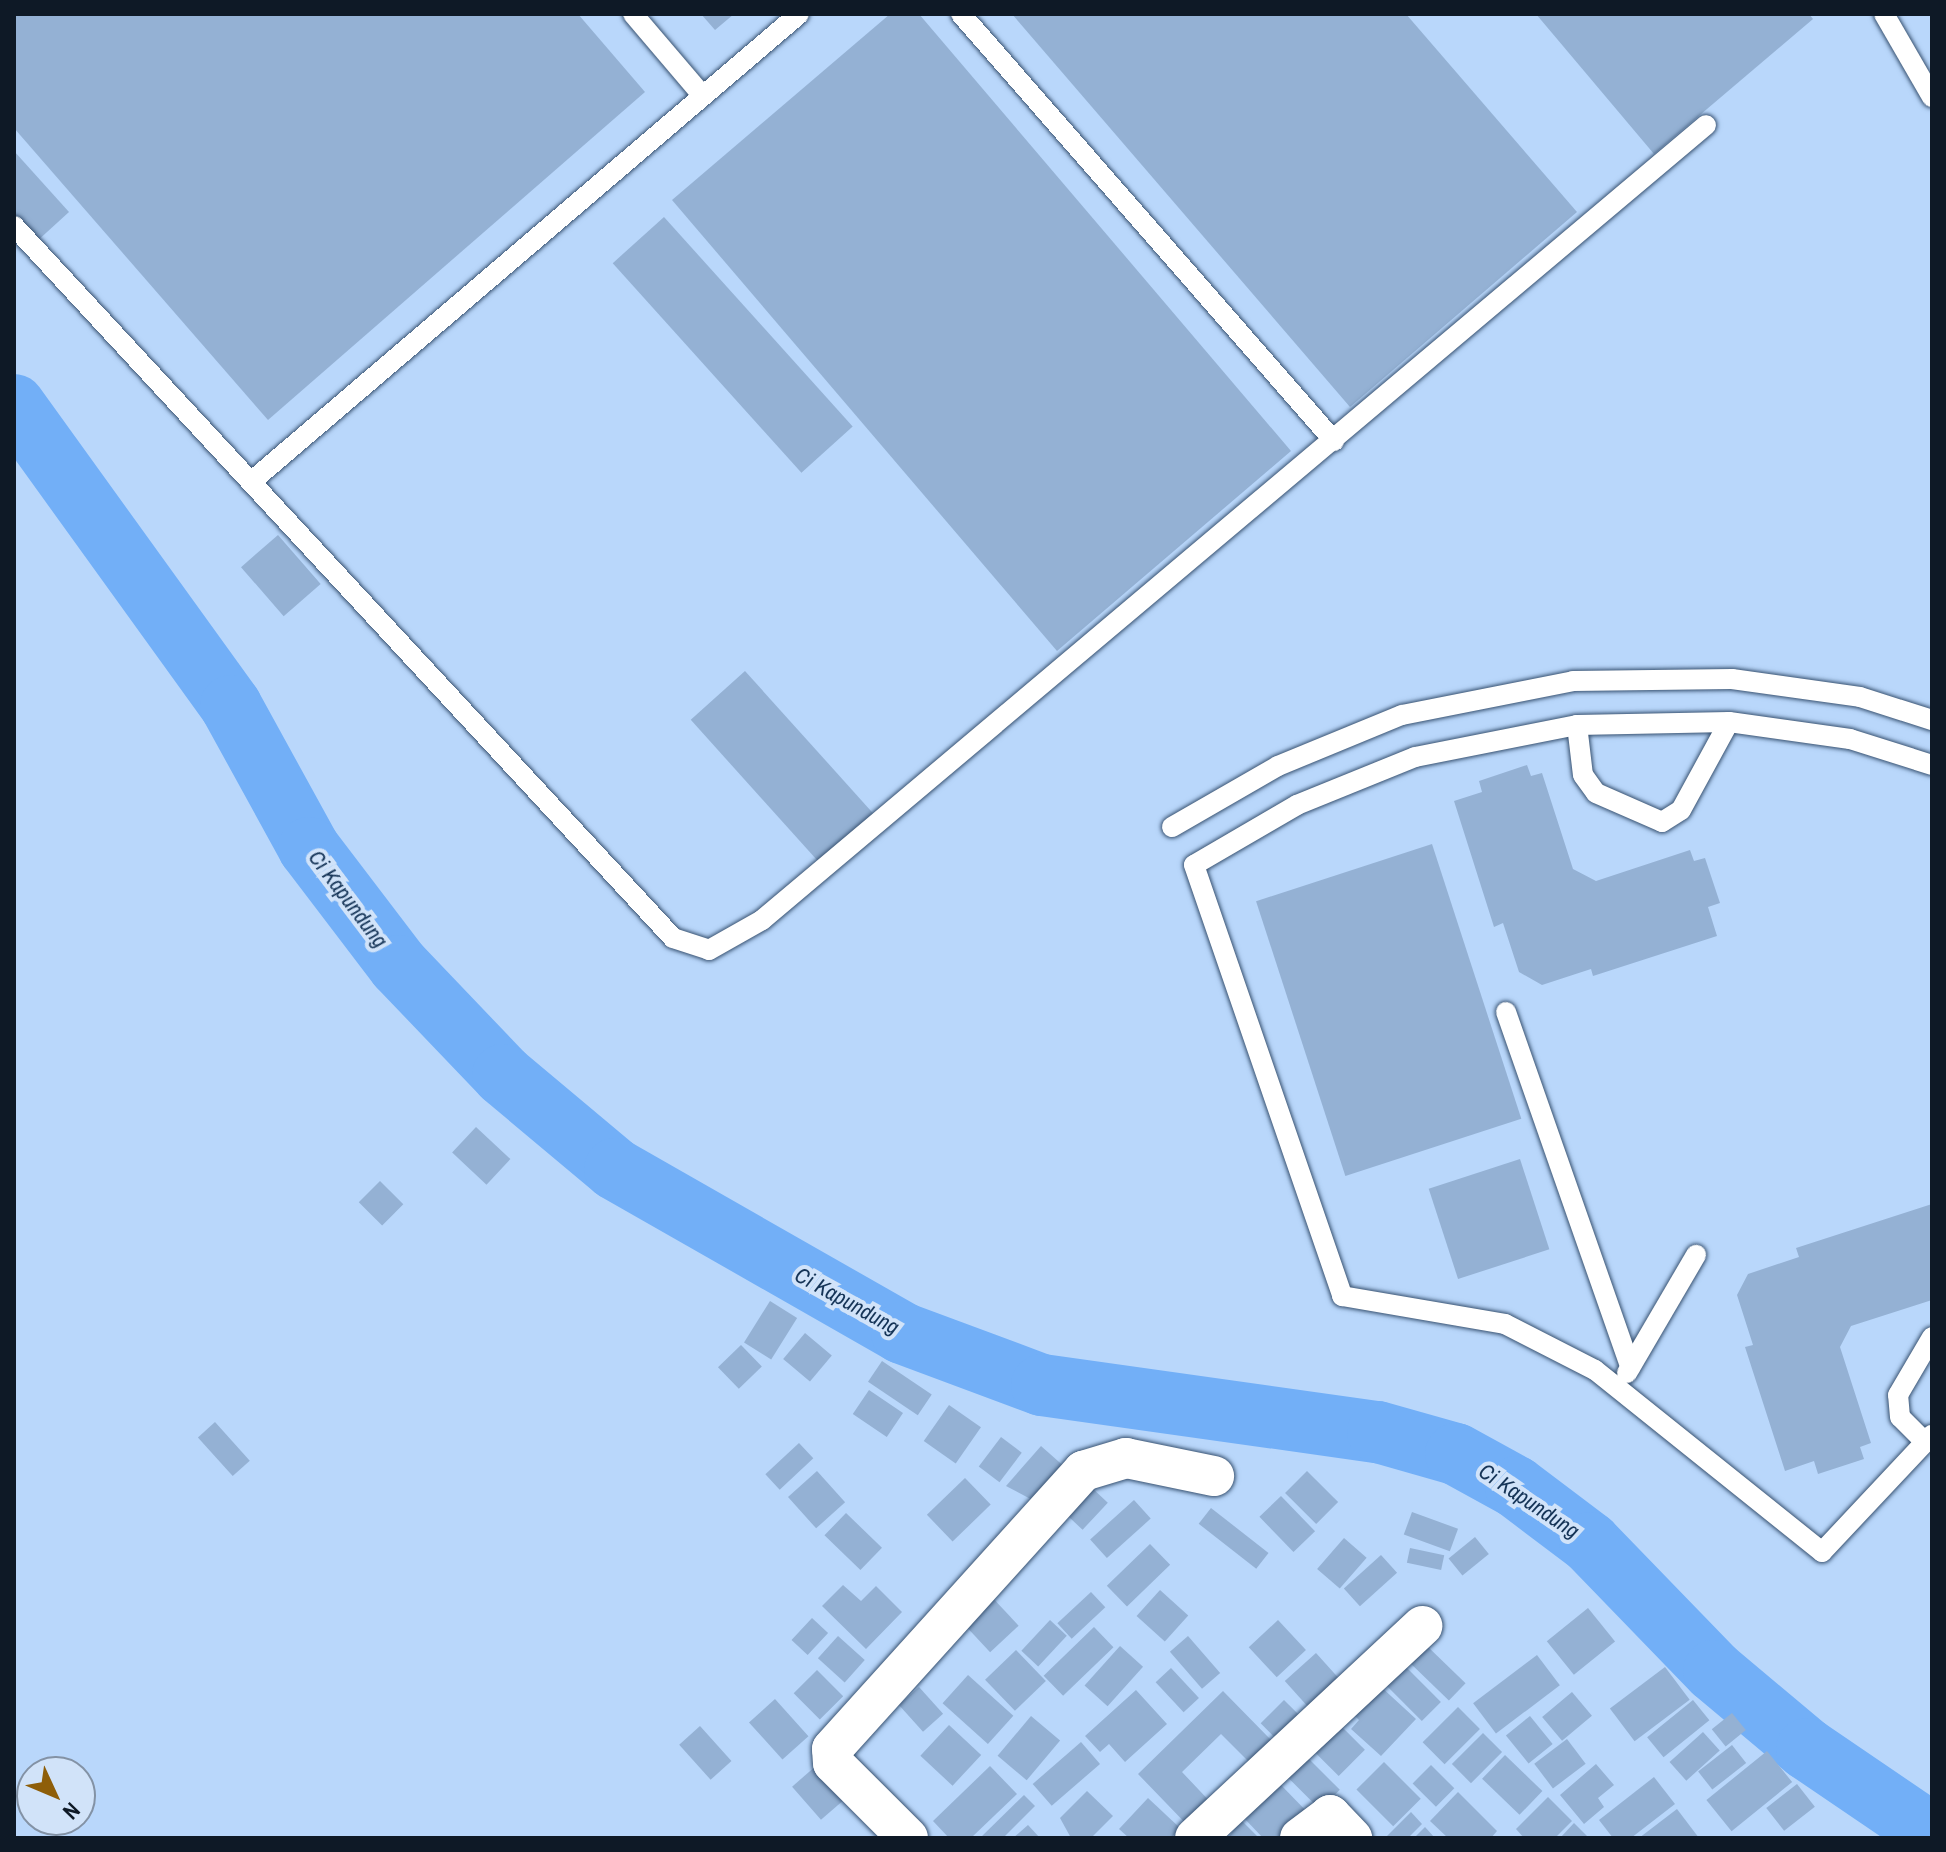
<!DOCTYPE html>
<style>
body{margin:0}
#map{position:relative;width:1946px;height:1852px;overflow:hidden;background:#b9d7fb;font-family:"Archivo Narrow",sans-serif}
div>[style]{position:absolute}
.river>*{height:62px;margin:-31px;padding:0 31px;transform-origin:31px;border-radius:31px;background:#72aff7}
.building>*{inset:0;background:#94b1d4;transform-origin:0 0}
.roads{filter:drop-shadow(0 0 2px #385271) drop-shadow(0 0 2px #385271)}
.service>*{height:20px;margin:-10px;padding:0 10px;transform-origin:10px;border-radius:10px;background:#fff}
.minor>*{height:40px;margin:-20px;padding:0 20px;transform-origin:20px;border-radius:20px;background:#fff}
span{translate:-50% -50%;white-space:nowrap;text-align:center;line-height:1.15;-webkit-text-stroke:8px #d1e3f9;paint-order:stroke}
.water-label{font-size:22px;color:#153457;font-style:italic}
.frame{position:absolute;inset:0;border:16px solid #0e1926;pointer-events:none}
.north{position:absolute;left:16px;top:1756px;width:80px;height:80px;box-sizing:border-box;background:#d1e3f9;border:2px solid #8392a5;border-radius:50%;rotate:134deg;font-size:22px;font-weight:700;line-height:32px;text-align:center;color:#0e1926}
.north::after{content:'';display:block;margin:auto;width:28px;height:36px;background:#8e5e09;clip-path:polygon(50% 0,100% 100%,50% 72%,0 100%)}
</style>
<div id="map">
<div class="river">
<i style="left:14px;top:405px;width:371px;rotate:54.2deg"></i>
<i style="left:231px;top:706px;width:162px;rotate:61.2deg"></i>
<i style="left:309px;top:848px;width:148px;rotate:52.7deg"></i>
<i style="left:399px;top:966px;width:151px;rotate:46.3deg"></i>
<i style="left:503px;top:1075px;width:146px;rotate:40deg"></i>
<i style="left:615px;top:1169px;width:331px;rotate:29.7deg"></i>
<i style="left:902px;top:1333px;width:149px;rotate:20.4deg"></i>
<i style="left:1042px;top:1385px;width:339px;rotate:8deg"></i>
<i style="left:1378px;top:1432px;width:81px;rotate:15.8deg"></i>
<i style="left:1456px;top:1454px;width:68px;rotate:28.8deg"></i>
<i style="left:1516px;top:1487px;width:93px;rotate:37.1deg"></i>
<i style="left:1590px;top:1543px;width:178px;rotate:45.9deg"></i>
<i style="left:1714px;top:1671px;width:121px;rotate:40deg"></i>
<i style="left:1807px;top:1749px;width:151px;rotate:34.2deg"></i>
</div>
<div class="building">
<i style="clip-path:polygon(14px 14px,578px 14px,645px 92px,268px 420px,14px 128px)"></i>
<i style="clip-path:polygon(701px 14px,734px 14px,715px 30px)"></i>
<i style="clip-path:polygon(890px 14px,919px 14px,1291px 451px,1057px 651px,672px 200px)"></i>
<i style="clip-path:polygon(1012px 14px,1406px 14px,1577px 212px,1350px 407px)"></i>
<i style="clip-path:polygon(1536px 14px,1809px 14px,1813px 19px,1654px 154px)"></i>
<i style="clip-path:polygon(14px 151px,69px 212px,35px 243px,14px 219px)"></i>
<i style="left:664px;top:217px;width:282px;height:69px;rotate:48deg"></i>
<i style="left:278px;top:535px;width:65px;height:49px;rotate:49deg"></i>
<i style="left:745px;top:671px;width:194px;height:73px;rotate:48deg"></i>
<i style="clip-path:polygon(1527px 765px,1531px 776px,1542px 773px,1573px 869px,1596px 881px,1690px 850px,1694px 861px,1705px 858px,1720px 903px,1708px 907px,1717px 936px,1593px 976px,1591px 969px,1542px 985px,1519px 972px,1503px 923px,1494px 927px,1454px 801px,1482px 792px,1479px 781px)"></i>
<i style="left:1432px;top:844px;width:289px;height:185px;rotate:72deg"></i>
<i style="left:476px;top:1127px;width:47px;height:35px;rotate:43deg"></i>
<i style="left:1520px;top:1159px;width:95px;height:96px;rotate:72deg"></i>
<i style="left:380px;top:1181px;width:33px;height:30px;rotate:45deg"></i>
<i style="clip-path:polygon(1932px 1204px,1932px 1300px,1851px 1326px,1840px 1347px,1871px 1443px,1860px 1447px,1864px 1459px,1818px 1474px,1814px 1461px,1785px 1471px,1745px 1347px,1753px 1345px,1737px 1295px,1748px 1274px,1799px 1257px,1796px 1248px)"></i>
<i style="left:770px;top:1301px;width:32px;height:49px;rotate:32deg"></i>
<i style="left:805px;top:1333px;width:35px;height:34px;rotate:40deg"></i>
<i style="left:741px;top:1345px;width:30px;height:32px;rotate:46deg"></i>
<i style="left:882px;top:1361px;width:60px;height:25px;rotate:34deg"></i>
<i style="left:869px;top:1390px;width:41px;height:29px;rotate:34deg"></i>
<i style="left:949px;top:1405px;width:39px;height:44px;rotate:35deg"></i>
<i style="left:215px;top:1422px;width:52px;height:23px;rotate:48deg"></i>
<i style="left:1001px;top:1437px;width:26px;height:37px;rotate:37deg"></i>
<i style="left:799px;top:1443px;width:21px;height:46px;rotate:47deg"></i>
<i style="clip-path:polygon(1041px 1446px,1067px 1469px,1040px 1504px,1006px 1486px)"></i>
<i style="left:817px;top:1471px;width:42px;height:39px;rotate:48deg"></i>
<i style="left:1307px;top:1471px;width:44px;height:31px;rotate:45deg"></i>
<i style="left:965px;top:1478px;width:37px;height:53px;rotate:46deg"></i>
<i style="left:1091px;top:1487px;width:23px;height:37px;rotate:43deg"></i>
<i style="left:1281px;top:1496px;width:49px;height:30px;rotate:46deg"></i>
<i style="left:1134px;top:1500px;width:25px;height:59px;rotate:48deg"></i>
<i style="left:1211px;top:1508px;width:73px;height:20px;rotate:38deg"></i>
<i style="left:1412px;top:1512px;width:49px;height:24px;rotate:20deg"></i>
<i style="left:846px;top:1513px;width:50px;height:31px;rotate:44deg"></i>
<i style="left:1475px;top:1537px;width:22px;height:34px;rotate:51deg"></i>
<i style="left:1344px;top:1538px;width:30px;height:41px;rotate:41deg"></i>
<i style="left:1150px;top:1544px;width:29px;height:60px;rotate:46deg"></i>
<i style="left:1410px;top:1548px;width:35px;height:15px;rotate:12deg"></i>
<i style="left:1381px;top:1555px;width:24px;height:50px;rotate:48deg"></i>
<i style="clip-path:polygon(843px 1585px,861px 1601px,876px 1586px,902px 1612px,866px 1649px,822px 1606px)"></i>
<i style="left:1160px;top:1590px;width:38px;height:35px;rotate:42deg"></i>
<i style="left:1091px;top:1592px;width:21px;height:46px;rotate:47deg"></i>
<i style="left:990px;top:1595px;width:42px;height:39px;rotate:47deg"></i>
<i style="left:1588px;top:1608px;width:43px;height:53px;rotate:51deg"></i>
<i style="left:812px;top:1618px;width:22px;height:30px;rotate:43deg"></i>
<i style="left:1050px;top:1620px;width:23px;height:42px;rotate:43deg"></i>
<i style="left:1278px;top:1620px;width:41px;height:40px;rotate:47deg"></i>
<i style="left:1094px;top:1627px;width:28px;height:70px;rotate:46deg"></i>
<i style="left:838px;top:1636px;width:36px;height:30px;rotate:42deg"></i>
<i style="left:1188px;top:1636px;width:49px;height:24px;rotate:49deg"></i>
<i style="left:1426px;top:1645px;width:55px;height:24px;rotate:44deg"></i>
<i style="left:1120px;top:1646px;width:31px;height:53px;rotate:42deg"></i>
<i style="left:1016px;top:1650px;width:43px;height:43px;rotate:46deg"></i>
<i style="left:1316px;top:1653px;width:40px;height:42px;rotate:48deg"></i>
<i style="left:1537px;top:1655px;width:38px;height:80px;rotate:53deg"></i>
<i style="left:1402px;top:1663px;width:55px;height:27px;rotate:45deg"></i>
<i style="left:1665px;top:1667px;width:41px;height:69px;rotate:53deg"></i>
<i style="left:1171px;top:1668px;width:41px;height:21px;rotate:47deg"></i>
<i style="left:817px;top:1670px;width:37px;height:33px;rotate:45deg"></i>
<i style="left:968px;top:1675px;width:61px;height:38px;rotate:42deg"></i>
<i style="clip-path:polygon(1379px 1685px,1416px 1719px,1381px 1756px,1351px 1729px,1359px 1720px,1353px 1714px)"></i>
<i style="left:919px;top:1687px;width:36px;height:27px;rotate:48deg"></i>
<i style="clip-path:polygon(1136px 1690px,1167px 1724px,1125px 1762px,1109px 1744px,1100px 1752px,1085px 1736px)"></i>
<i style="clip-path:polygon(1223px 1691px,1278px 1747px,1256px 1769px,1221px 1734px,1182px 1772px,1216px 1808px,1193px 1831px,1138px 1774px)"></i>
<i style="left:1572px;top:1692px;width:31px;height:39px;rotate:50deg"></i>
<i style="left:775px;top:1699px;width:50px;height:35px;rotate:48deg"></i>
<i style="left:1284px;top:1700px;width:21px;height:33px;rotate:45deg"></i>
<i style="left:1693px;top:1700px;width:26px;height:59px;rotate:51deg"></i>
<i style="left:1458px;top:1707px;width:31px;height:50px;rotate:45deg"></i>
<i style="left:1732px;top:1713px;width:22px;height:26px;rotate:51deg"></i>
<i style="left:1031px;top:1716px;width:38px;height:52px;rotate:40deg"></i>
<i style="left:1530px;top:1716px;width:36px;height:31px;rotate:51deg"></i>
<i style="left:1338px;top:1723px;width:38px;height:37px;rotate:45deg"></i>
<i style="left:949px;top:1725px;width:44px;height:42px;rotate:43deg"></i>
<i style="left:700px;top:1726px;width:47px;height:28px;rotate:48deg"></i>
<i style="left:1703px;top:1732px;width:25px;height:45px;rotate:48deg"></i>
<i style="left:1483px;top:1733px;width:27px;height:44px;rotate:45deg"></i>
<i style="left:1567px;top:1739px;width:31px;height:41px;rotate:53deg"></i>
<i style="left:1081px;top:1742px;width:29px;height:64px;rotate:49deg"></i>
<i style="left:1732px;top:1745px;width:23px;height:43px;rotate:52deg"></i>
<i style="left:1767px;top:1751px;width:40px;height:78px;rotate:51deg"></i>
<i style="left:1505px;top:1755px;width:52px;height:33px;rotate:44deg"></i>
<i style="left:1308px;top:1758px;width:45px;height:28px;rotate:45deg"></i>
<i style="left:1384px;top:1762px;width:52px;height:39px;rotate:45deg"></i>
<i style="clip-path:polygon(1596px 1764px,1614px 1785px,1598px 1798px,1604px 1807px,1584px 1824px,1560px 1795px)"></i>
<i style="left:817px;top:1765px;width:44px;height:33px;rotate:49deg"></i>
<i style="left:1431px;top:1765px;width:33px;height:26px;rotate:45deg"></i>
<i style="clip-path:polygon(990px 1766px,1017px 1794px,971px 1838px,949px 1838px,933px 1821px)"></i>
<i style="clip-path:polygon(1654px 1777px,1675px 1804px,1631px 1838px,1613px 1838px,1599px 1820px)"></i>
<i style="clip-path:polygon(1280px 1784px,1313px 1818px,1292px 1838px,1263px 1838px,1244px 1818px)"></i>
<i style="left:1797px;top:1784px;width:29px;height:39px;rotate:52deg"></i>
<i style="clip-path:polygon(1087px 1791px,1113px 1816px,1091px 1838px,1071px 1838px,1060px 1818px)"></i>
<i style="clip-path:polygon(1458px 1792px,1497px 1831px,1491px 1838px,1448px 1838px,1430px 1821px)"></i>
<i style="clip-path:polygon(1024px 1795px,1035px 1806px,1003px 1838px,980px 1838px)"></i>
<i style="clip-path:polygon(1548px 1797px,1572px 1821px,1555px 1838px,1524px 1838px,1516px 1829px)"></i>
<i style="clip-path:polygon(1148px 1798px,1180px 1828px,1171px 1838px,1129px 1838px,1119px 1829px)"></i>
<i style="clip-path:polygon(1677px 1809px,1699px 1838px,1639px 1838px)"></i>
<i style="clip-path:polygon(1411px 1812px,1422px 1824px,1408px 1838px,1385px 1838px)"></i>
<i style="clip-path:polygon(1241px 1820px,1259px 1838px,1228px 1838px)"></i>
<i style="clip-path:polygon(1574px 1823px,1589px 1838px,1560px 1838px)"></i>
<i style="clip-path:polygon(1028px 1825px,1040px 1838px,1013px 1838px)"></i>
<i style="clip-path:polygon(1425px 1827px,1435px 1838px,1414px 1838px)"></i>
</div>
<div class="roads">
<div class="service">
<i style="left:633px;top:14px;width:105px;rotate:49.6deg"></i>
<i style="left:961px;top:14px;width:567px;rotate:48.86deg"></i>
<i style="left:1884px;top:14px;width:96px;rotate:60deg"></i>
<i style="left:14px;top:226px;width:970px;rotate:47.21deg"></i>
<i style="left:673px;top:938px;width:38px;rotate:18deg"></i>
<i style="left:709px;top:950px;width:61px;rotate:-29.5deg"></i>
<i style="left:762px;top:920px;width:1234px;rotate:-40.1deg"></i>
<i style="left:252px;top:481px;width:719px;rotate:-40.49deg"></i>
<i style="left:1577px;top:725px;width:50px;rotate:83.2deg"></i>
<i style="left:1583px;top:775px;width:22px;rotate:54deg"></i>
<i style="left:1596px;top:793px;width:72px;rotate:23.7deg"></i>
<i style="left:1662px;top:822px;width:22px;rotate:-32deg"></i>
<i style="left:1681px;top:810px;width:100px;rotate:-61.4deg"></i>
<i style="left:1932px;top:765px;width:86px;rotate:-162.4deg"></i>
<i style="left:1850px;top:739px;width:122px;rotate:-172deg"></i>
<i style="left:1729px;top:722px;width:152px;rotate:178.9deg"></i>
<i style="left:1577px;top:725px;width:165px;rotate:168.8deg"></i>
<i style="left:1415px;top:757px;width:127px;rotate:157.9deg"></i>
<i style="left:1297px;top:805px;width:119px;rotate:149.8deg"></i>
<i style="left:1194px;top:865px;width:456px;rotate:71deg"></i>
<i style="left:1342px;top:1296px;width:165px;rotate:9.7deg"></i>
<i style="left:1505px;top:1324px;width:101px;rotate:27.1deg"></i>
<i style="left:1595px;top:1370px;width:291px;rotate:38.7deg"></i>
<i style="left:1822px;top:1552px;width:161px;rotate:-46.8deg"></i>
<i style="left:1172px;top:827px;width:122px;rotate:-29.9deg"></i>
<i style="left:1278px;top:766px;width:134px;rotate:-22.4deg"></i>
<i style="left:1402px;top:715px;width:174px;rotate:-11.2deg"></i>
<i style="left:1573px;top:681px;width:159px;rotate:-0.7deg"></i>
<i style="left:1732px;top:679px;width:129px;rotate:8deg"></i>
<i style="left:1860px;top:697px;width:76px;rotate:17.7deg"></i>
<i style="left:1506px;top:1012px;width:376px;rotate:70.7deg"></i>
<i style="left:1627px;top:1373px;width:137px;rotate:-59.7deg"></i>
<i style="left:1925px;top:1442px;width:35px;rotate:-135deg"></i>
<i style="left:1900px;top:1417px;width:22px;rotate:-95deg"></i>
<i style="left:1898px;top:1395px;width:67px;rotate:-59.6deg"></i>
</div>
<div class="minor">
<i style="left:908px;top:1838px;width:106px;rotate:-135deg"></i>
<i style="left:833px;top:1763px;width:14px;rotate:-94deg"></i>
<i style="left:832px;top:1749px;width:375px;rotate:-47.9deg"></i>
<i style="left:1083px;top:1471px;width:45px;rotate:-16.8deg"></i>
<i style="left:1126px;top:1458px;width:90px;rotate:11.6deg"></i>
<i style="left:1195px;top:1838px;width:311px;rotate:-43deg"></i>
<i style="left:1300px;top:1838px;width:38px;rotate:-37deg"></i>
<i style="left:1330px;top:1815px;width:32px;rotate:46deg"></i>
</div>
</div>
<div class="water-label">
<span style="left:348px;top:899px;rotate:53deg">Ci Kapundung</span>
<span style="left:847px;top:1301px;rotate:29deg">Ci Kapundung</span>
<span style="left:1529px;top:1501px;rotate:34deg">Ci Kapundung</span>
</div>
<div class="frame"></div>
<div class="north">N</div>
</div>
